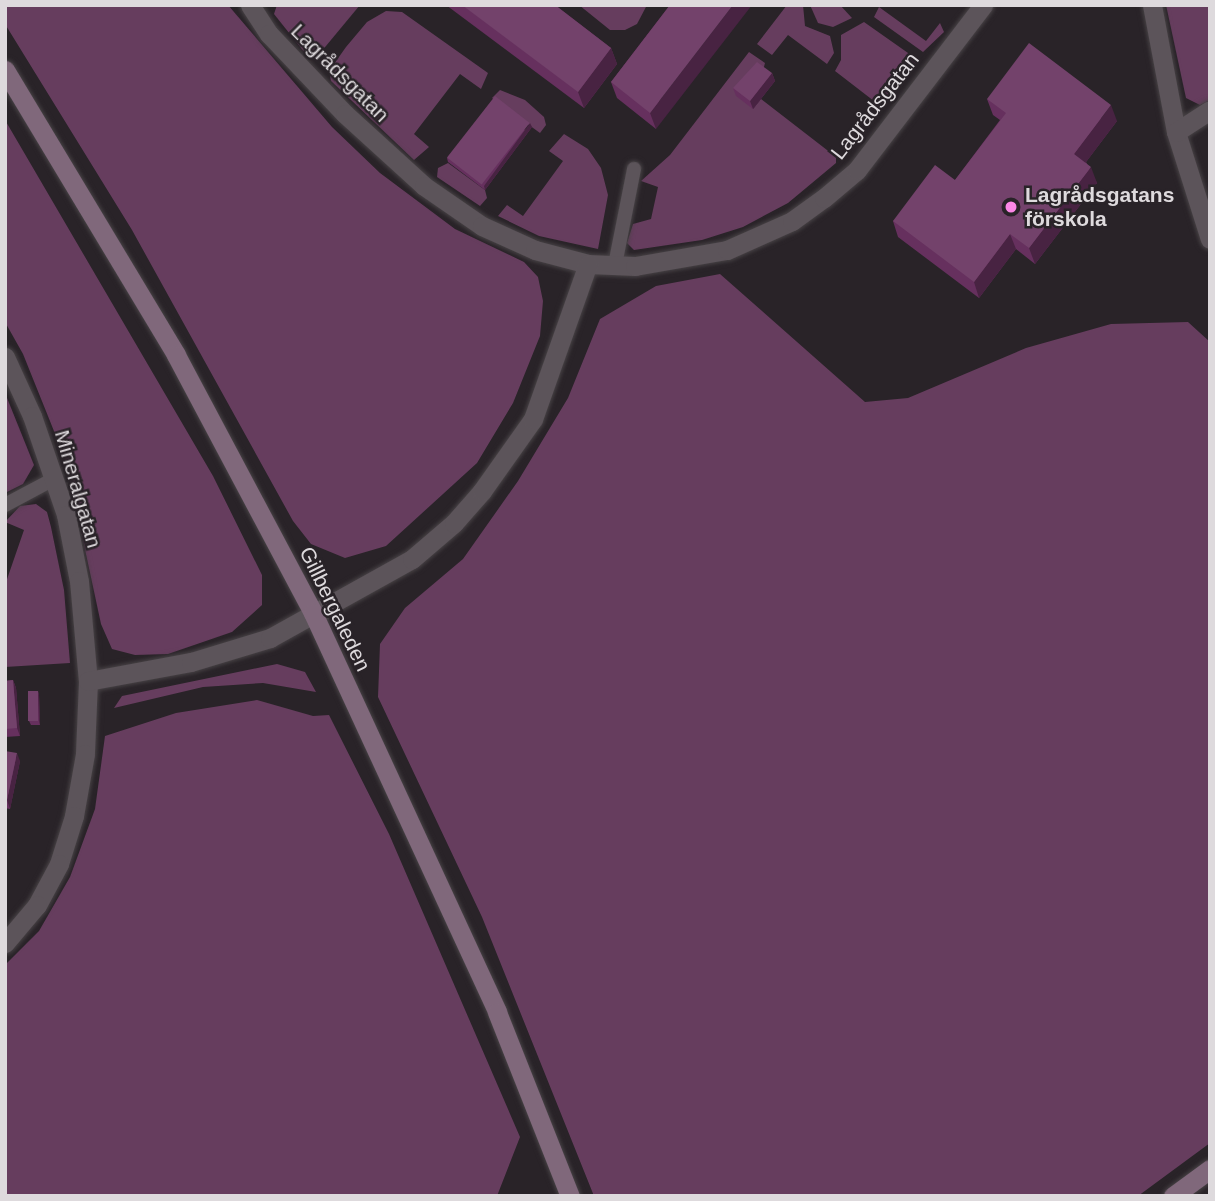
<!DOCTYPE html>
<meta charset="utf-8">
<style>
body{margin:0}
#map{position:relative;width:1215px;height:1201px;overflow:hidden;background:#292328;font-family:Helvetica,sans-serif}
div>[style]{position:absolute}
.green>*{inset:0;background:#663d5e}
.roads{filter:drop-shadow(0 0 2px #474245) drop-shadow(0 0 2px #474245)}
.service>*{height:14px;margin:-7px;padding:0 7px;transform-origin:7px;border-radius:7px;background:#5c545a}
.minor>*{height:19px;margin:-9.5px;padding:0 9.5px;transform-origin:9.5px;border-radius:9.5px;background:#5c545a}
.secondary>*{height:19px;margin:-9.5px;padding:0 9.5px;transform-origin:9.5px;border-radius:9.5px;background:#80687b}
.wall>*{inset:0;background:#66305e}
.shaded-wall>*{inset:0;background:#482342}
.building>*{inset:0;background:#73426b;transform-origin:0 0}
.dots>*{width:19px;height:19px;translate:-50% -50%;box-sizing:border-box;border:4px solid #292328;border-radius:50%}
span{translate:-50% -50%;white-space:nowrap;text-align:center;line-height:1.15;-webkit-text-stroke:5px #292328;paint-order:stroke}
.street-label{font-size:21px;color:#dedadd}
.poi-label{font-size:21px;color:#dedadd;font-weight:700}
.left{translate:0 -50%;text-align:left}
.frame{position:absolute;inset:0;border:7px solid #dedadd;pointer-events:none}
</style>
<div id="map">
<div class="green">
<i style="clip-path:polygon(5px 5px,228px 5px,332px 127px,380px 173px,455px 229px,524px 262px,538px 277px,543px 301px,540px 336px,513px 403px,477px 463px,386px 546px,345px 558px,311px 544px,293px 521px,132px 230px,5px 24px)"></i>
<i style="clip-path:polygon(277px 5px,360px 5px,316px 58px,309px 58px,274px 14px)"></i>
<i style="clip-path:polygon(579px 5px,647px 5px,637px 24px,625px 30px,610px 30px)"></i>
<i style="clip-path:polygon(787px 5px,803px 5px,805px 26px,830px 36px,834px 53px,827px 64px,788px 35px,772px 55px,757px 44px)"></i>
<i style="clip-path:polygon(810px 5px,840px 5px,852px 18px,833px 27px,818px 23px)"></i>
<i style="clip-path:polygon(1166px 5px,1210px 5px,1210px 100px,1200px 105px,1186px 98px)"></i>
<i style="clip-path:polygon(879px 7px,926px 41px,940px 23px,944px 32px,923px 52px,874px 17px)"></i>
<i style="clip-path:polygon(386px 11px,402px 12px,488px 73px,481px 89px,460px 74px,414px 134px,429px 147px,414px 160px,331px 81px,329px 71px,346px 47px,367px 22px)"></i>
<i style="clip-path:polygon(864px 22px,918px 60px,883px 108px,835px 71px,841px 60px,841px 35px)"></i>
<i style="clip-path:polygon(749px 52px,765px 63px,753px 109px,761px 99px,836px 157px,836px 163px,788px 203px,743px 227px,702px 240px,634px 250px,627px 243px,633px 224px,651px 219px,658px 187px,641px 181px,670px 155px)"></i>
<i style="clip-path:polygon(500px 90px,525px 100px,544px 117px,546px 125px,540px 133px,492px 98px)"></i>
<i style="clip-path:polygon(5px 120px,213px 476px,262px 575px,262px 605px,232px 632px,168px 654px,135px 655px,112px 649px,101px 624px,66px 461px,23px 354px,5px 322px)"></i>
<i style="clip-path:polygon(564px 134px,588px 149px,601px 168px,608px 195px,598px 249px,539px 236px,498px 216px,507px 205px,523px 216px,563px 161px,549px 151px)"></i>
<i style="clip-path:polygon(448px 163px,485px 190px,487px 198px,480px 206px,437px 177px,438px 168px)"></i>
<i style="clip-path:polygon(720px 274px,865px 402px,908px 398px,1026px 348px,1111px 324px,1188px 322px,1210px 342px,1210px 1143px,1138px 1196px,594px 1196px,482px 917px,378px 697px,380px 644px,405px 608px,463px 559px,518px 481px,568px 398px,600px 319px,656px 286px)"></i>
<i style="clip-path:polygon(5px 393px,34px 465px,23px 484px,5px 493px)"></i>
<i style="clip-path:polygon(36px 504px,47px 512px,51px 527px,64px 590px,70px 663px,5px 667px,5px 585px,24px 530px,5px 522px,20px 506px)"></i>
<i style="clip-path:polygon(277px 664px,305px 672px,316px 692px,263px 683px,203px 687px,114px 708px,122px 696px)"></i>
<i style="clip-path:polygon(257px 700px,313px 716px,329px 715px,389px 834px,520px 1137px,497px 1196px,5px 1196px,5px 965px,39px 931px,70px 877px,95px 809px,105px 736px,176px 713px)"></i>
</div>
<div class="roads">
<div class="service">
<i style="left:615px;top:265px;width:98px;rotate:-78.8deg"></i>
<i style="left:5px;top:505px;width:55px;rotate:-28deg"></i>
</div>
<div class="minor">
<i style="left:250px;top:5px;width:35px;rotate:57deg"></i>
<i style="left:269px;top:34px;width:110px;rotate:46.5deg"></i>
<i style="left:345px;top:114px;width:107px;rotate:42.3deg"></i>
<i style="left:424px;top:186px;width:70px;rotate:34.6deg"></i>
<i style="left:482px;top:226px;width:58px;rotate:24.4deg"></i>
<i style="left:535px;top:250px;width:55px;rotate:14.8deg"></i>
<i style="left:588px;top:264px;width:47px;rotate:2.4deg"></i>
<i style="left:635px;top:266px;width:93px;rotate:-9.9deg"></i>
<i style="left:727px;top:250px;width:71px;rotate:-24deg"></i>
<i style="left:792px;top:221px;width:39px;rotate:-36deg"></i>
<i style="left:824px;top:198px;width:43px;rotate:-40.3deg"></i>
<i style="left:857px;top:170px;width:208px;rotate:-52.6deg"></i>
<i style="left:1152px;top:5px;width:129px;rotate:79.3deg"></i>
<i style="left:1176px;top:132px;width:112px;rotate:72.4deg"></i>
<i style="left:1176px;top:132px;width:40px;rotate:-32.9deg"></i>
<i style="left:5px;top:357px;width:65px;rotate:65.4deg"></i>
<i style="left:32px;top:416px;width:105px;rotate:71deg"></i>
<i style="left:66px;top:515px;width:67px;rotate:78.9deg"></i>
<i style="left:79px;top:581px;width:100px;rotate:84.9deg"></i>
<i style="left:88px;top:681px;width:73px;rotate:92.4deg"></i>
<i style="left:85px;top:754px;width:63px;rotate:100.1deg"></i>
<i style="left:74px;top:816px;width:50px;rotate:107.4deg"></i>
<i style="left:59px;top:864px;width:47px;rotate:118.2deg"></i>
<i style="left:37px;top:905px;width:50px;rotate:130.1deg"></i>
<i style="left:88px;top:681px;width:105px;rotate:-10.5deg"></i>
<i style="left:191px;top:662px;width:83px;rotate:-16.9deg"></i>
<i style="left:270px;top:638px;width:162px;rotate:-29.1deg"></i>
<i style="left:412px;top:559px;width:55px;rotate:-40.6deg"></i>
<i style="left:454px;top:523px;width:43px;rotate:-48.8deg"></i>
<i style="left:482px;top:491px;width:88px;rotate:-54.7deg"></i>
<i style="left:533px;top:419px;width:164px;rotate:-70.5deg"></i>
</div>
<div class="secondary">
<i style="left:5px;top:70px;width:332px;rotate:59deg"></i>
<i style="left:176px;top:355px;width:292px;rotate:62deg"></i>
<i style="left:313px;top:613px;width:439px;rotate:65.2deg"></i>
<i style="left:497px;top:1012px;width:198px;rotate:68.4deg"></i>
<i style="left:1173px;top:1196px;width:46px;rotate:-36.1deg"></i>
</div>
</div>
<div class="wall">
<i style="clip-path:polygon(446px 5px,555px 5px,611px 48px,617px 64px,584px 108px)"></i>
<i style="clip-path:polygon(670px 5px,656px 129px,617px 98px,611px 82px)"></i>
<i style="clip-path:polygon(772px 73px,775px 81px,753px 109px,736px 96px,733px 88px)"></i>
<i style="clip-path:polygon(987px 99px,1117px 121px,1086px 162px,1097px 183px,1035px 264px,1016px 249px,979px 298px,898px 237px,893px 221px,955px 180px,1000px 120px,993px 115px)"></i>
<i style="clip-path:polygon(532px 127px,485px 190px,448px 162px,447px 158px)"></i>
<i style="clip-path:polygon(13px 680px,16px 688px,20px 736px,5px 737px,5px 681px)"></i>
<i style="clip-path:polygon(38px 691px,39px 695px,40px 725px,31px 725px,29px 721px)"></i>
<i style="clip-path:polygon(5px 751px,20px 761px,10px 809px,5px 808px)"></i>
</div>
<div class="shaded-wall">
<i style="clip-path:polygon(733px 5px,752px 5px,656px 129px,650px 113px)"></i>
<i style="clip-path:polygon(611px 48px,617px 64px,584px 108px,578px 92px)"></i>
<i style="clip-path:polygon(772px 73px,775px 81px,753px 109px,750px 101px)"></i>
<i style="clip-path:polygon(1111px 105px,1117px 121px,1080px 170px,1074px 154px)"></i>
<i style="clip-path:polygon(530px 123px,532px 127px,485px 190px,484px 186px)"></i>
<i style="clip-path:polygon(1091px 167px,1097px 183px,1035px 264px,1029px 248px)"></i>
<i style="clip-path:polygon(1010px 234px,1016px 249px,979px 298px,974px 282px)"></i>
<i style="clip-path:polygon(13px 680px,16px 688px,20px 736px,17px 728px)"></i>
<i style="clip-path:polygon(38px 691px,39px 695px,40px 725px,39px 721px)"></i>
<i style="clip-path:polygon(17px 753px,20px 761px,10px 809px,7px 800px)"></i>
</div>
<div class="building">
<i style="clip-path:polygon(462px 5px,555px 5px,611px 48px,578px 92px)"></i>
<i style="clip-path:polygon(670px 5px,733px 5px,650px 113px,611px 82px)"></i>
<i style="clip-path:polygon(1029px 43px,1111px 105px,1074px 154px,1091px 167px,1029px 248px,1010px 234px,974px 282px,893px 221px,935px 165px,955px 180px,1006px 113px,987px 99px)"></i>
<i style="clip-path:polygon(757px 62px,772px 73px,750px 101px,733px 88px)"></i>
<i style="left:495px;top:96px;width:44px;height:78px;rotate:38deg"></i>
<i style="clip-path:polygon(13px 680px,17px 728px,5px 729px,5px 681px)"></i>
<i style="left:28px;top:691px;width:10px;height:30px"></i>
<i style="clip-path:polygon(5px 751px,17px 753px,7px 800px,5px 800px)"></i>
</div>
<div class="dots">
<i style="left:1011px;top:207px;background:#fb87e6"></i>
</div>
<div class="street-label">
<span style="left:340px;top:73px;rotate:45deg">Lagrådsgatan</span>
<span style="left:875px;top:106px;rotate:-52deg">Lagrådsgatan</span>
<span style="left:78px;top:489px;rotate:74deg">Mineralgatan</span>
<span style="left:335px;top:609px;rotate:64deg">Gillbergaleden</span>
</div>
<div class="poi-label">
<span class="left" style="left:1025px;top:207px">Lagrådsgatans<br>förskola</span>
</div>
<div class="frame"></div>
</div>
